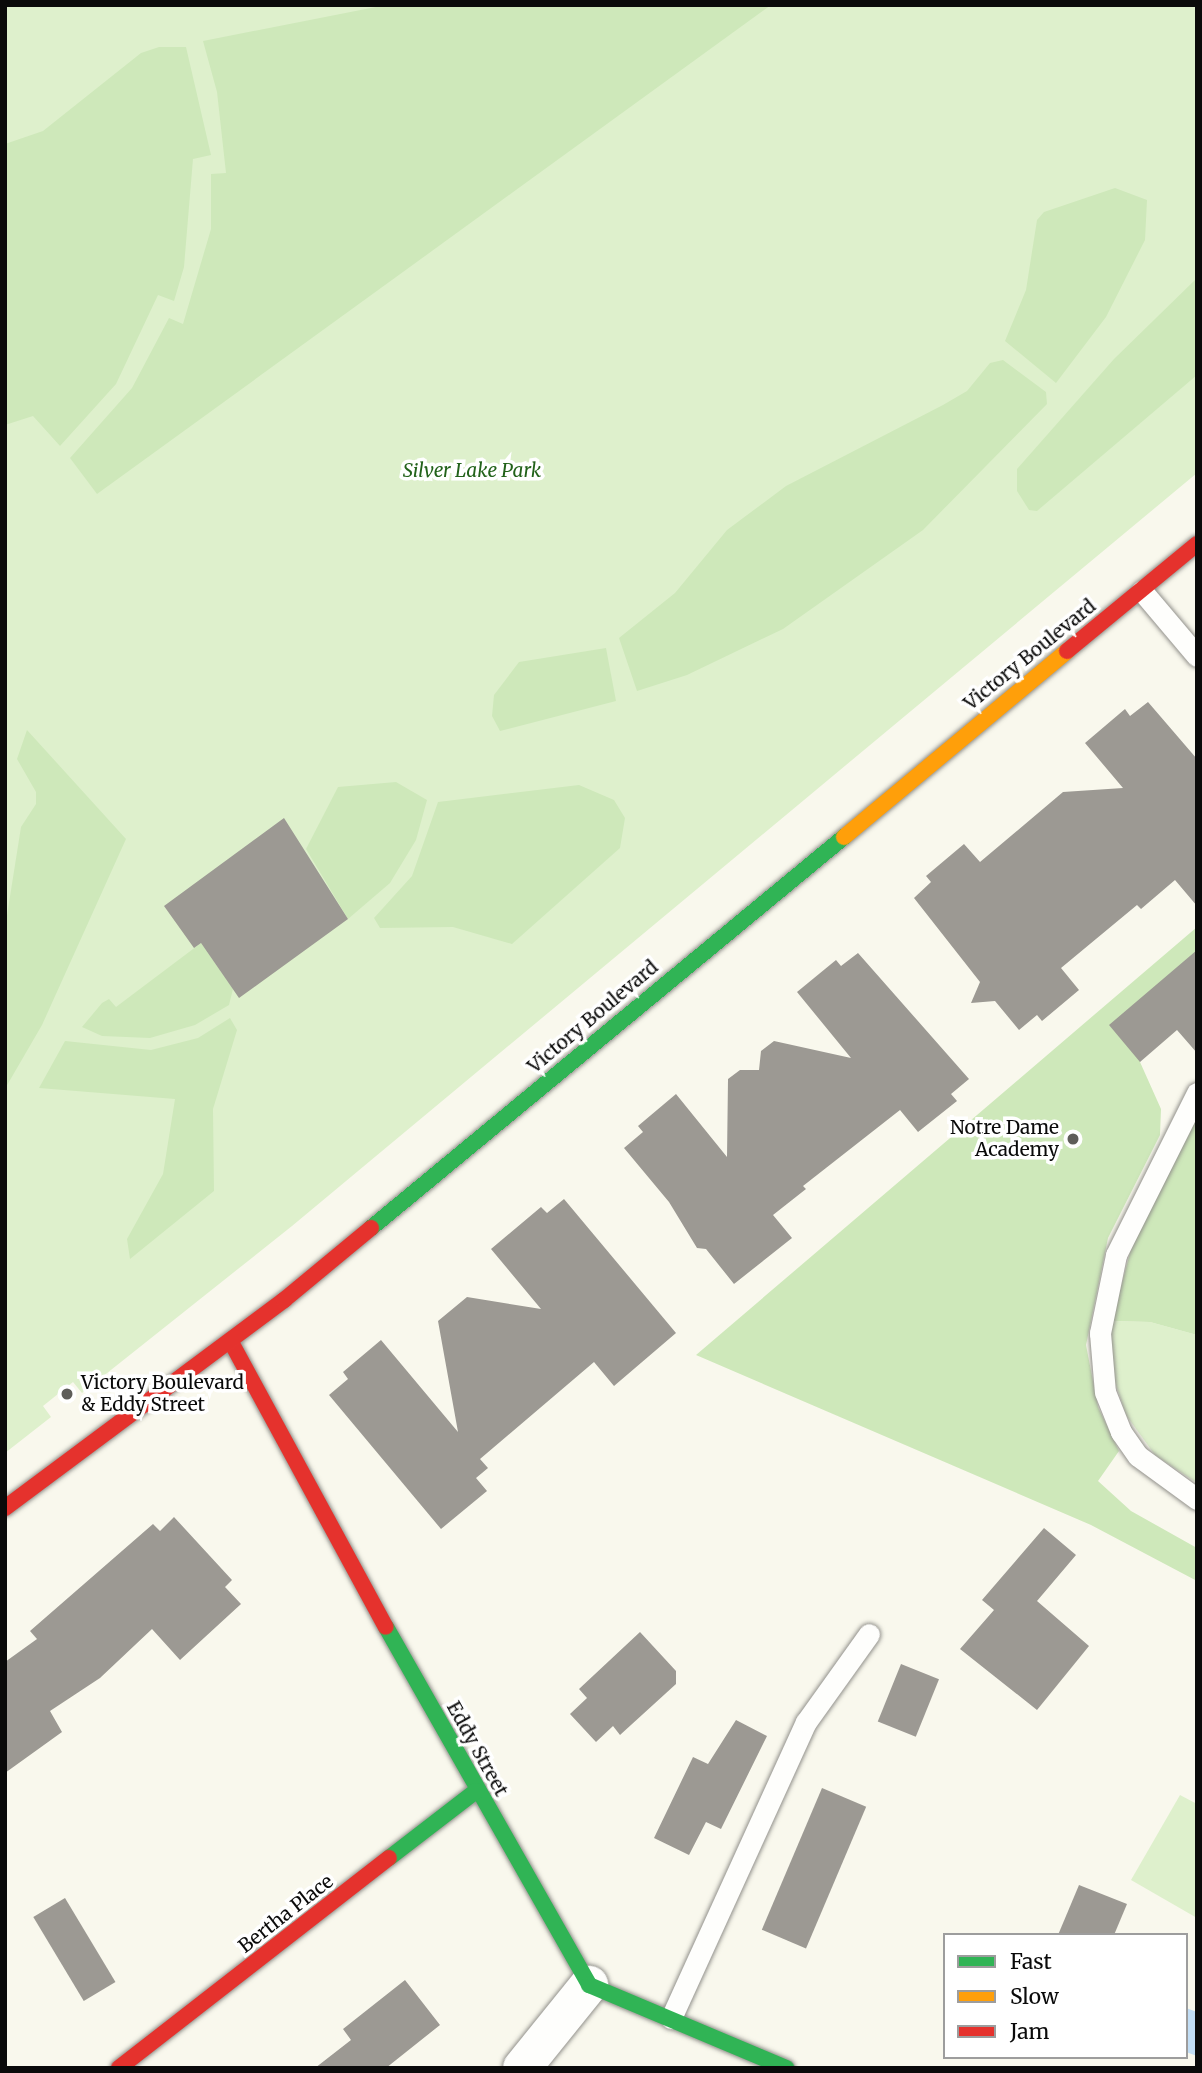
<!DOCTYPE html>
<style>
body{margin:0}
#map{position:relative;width:1202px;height:2073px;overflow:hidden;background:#f9f8ed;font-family:Merriweather,serif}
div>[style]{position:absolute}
.green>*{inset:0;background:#def0cc}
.forest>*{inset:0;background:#cee8ba}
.water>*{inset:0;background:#c2def5}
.building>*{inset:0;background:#9c9993;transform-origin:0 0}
.roads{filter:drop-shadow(0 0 2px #92918c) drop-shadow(0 0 2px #92918c)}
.lane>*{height:21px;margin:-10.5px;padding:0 10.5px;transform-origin:10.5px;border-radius:10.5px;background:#fefefc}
.street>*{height:38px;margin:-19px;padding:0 19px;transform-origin:19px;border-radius:19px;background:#fefefc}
.fast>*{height:16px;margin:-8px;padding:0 8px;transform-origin:8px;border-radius:8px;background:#30b455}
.slow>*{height:16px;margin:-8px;padding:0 8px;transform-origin:8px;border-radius:8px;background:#ff9f0a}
.jam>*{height:16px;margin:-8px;padding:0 8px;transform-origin:8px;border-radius:8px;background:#e5322d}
.dots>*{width:19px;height:19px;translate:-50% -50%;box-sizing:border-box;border:4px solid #fff;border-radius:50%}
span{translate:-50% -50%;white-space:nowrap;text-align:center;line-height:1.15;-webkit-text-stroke:7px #fff;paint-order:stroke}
.park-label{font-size:19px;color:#22621a;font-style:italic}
.street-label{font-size:19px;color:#0a0a0a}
.poi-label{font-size:19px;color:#0a0a0a}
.right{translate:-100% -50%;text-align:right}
.left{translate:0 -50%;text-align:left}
.frame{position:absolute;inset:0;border:7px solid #0a0a0a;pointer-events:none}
.legend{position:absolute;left:943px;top:1933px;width:245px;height:126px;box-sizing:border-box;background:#fff;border:2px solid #9d9d9d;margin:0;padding:9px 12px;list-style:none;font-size:21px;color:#0a0a0a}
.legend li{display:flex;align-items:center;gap:14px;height:35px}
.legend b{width:35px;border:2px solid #9d9d9d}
</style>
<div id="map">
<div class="green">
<i style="clip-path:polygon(5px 5px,1197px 5px,1197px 473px,292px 1226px,82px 1393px,73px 1382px,43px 1406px,51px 1417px,5px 1453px)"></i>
<i style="clip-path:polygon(1112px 1321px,1150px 1322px,1197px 1335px,1197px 1483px,1155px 1455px,1126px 1415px,1109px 1364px)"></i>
<i style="clip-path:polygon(1180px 1795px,1197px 1804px,1197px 1918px,1131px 1880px)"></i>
</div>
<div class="forest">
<i style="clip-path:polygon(386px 5px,771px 5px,97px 494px,70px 458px,132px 388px,169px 318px,183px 324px,211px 229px,211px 174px,226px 173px,217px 92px,203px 41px)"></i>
<i style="clip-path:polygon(159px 47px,186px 47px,211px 155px,193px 159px,184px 267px,174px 301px,158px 295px,116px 384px,60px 446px,33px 416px,5px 425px,5px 144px,43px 131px,141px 53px)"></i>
<i style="clip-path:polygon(1115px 188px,1147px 200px,1145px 240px,1106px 317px,1056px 383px,1005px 341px,1026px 290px,1037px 220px,1044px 212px)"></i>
<i style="clip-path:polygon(1197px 278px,1197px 375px,1037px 511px,1029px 510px,1017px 491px,1017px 469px,1114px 359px)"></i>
<i style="clip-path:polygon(1003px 360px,1046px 392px,1047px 404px,923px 530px,783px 629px,687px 675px,637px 691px,619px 638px,675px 593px,727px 530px,786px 486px,943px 405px,967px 391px,990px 363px)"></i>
<i style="clip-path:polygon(606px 648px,616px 701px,500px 731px,492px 716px,494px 695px,519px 662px)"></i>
<i style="clip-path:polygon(27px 730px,126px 839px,42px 1025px,6px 1087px,5px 928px,21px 827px,36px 804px,36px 792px,17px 759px)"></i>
<i style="clip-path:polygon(396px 782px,427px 800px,416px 840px,390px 883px,348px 919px,306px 849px,338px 787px)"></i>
<i style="clip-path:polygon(579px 785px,614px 800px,625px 818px,620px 848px,512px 944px,453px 927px,380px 928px,374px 918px,412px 876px,438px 802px)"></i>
<i style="clip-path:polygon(1197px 927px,1197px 950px,1140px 1062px,1161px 1109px,1160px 1135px,1108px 1238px,1086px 1345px,1098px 1407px,1119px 1451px,1098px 1481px,1131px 1511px,1197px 1548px,1197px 1581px,1091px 1525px,696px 1355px)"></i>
<i style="clip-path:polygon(201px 943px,233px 989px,229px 1005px,195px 1025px,150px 1038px,102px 1036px,82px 1027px,102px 1003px,109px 999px,116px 1007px)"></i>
<i style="clip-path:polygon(230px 1018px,237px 1030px,213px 1109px,214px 1191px,130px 1259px,127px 1239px,163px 1174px,175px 1099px,39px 1088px,65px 1041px,151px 1050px,198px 1038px)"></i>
<i style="clip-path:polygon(1197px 1114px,1197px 1335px,1150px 1322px,1112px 1321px,1131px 1249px)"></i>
</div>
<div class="water">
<i style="clip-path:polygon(1186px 2008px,1197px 2012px,1197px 2056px,1186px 2052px)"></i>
</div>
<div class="building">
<i style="clip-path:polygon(1148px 702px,1197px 759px,1197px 906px,1175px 880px,1141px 909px,1137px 905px,1061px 968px,1079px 990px,1042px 1021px,1037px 1015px,1019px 1030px,995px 1001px,971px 1003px,980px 982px,914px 898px,931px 882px,926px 876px,964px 844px,980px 862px,1063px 792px,1123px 788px,1085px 743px,1125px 709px,1130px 716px)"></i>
<i style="clip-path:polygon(284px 818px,348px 919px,239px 998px,201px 943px,194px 948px,164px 906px)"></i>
<i style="clip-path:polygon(1197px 950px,1197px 1053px,1177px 1030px,1140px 1062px,1109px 1025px)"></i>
<i style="clip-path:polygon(858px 953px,969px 1079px,951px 1094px,957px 1101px,918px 1132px,900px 1110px,803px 1186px,806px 1189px,773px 1215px,792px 1238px,734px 1284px,706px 1249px,697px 1248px,669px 1202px,624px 1148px,643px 1132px,638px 1126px,676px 1094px,727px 1157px,728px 1079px,740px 1070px,759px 1070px,761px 1051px,774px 1041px,851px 1058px,797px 992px,836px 960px,841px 966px)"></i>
<i style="clip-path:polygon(564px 1199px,676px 1333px,614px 1386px,594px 1362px,480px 1459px,488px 1468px,476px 1478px,487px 1491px,441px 1529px,329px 1395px,348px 1379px,343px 1372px,381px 1340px,458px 1432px,438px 1321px,467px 1297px,541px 1309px,491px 1249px,541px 1207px,547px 1213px)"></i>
<i style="clip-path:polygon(174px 1517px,232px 1580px,225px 1587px,241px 1604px,180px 1660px,152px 1629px,100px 1678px,50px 1711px,62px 1732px,5px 1773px,5px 1662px,37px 1639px,30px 1631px,153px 1524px,160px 1531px)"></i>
<i style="clip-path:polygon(1044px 1528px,1076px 1555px,1037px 1601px,1089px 1646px,1037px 1710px,960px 1649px,994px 1610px,982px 1600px)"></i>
<i style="clip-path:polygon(640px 1632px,676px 1671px,676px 1684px,620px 1735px,613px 1726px,596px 1742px,570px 1714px,587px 1698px,579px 1689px)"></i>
<i style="left:901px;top:1664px;width:41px;height:62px;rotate:22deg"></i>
<i style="clip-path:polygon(736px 1720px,767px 1736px,721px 1829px,706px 1822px,689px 1855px,654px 1838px,693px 1757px,708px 1764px)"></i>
<i style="left:822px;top:1788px;width:48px;height:154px;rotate:23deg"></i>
<i style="clip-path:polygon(1079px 1885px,1127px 1904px,1114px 1935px,1058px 1935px)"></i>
<i style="left:65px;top:1898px;width:98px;height:37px;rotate:59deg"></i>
<i style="clip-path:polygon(405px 1980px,440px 2025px,386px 2068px,315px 2068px,351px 2040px,343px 2029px)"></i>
</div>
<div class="roads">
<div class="lane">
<i style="left:1142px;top:591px;width:85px;rotate:49.8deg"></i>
<i style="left:1197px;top:1093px;width:181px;rotate:116.6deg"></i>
<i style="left:1116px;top:1255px;width:80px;rotate:101.6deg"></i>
<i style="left:1100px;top:1333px;width:59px;rotate:85.2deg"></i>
<i style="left:1105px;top:1392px;width:43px;rotate:68.2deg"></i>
<i style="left:1121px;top:1432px;width:29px;rotate:55deg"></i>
<i style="left:1138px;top:1456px;width:73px;rotate:36.1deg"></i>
<i style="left:671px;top:2018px;width:325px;rotate:-65.5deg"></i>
<i style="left:806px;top:1722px;width:108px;rotate:-54.4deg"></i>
</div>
<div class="street">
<i style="left:522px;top:2068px;width:107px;rotate:-51.1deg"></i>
</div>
<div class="fast">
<i style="left:371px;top:1228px;width:614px;rotate:-39.58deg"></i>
<i style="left:386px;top:1627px;width:412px;rotate:60.4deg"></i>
<i style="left:589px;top:1985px;width:214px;rotate:22.8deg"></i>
<i style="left:389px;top:1858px;width:110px;rotate:-37.6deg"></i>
</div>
<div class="slow">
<i style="left:844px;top:837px;width:290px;rotate:-39.8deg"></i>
</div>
<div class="jam">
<i style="left:1067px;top:651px;width:168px;rotate:-39.5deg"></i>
<i style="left:231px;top:1342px;width:324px;rotate:61.5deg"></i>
<i style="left:5px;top:1508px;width:348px;rotate:-36.7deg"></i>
<i style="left:284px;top:1300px;width:113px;rotate:-39.6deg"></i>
<i style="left:119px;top:2068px;width:342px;rotate:-37.9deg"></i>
</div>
</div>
<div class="dots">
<i style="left:1073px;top:1139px;background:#5e5d59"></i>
<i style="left:67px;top:1394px;background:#5e5d59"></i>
</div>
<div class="park-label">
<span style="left:472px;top:471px">Silver Lake Park</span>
</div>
<div class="street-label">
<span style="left:1030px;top:655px;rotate:-39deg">Victory Boulevard</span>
<span style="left:593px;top:1017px;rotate:-40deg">Victory Boulevard</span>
<span style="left:477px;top:1749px;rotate:61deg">Eddy Street</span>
<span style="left:286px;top:1914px;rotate:-38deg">Bertha Place</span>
</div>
<div class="poi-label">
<span class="right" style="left:1059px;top:1139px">Notre Dame<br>Academy</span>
<span class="left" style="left:81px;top:1394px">Victory Boulevard<br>&amp; Eddy Street</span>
</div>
<div class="frame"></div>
<ul class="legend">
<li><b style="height:9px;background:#30b455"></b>Fast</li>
<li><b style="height:9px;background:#ff9f0a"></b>Slow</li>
<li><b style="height:9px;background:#e5322d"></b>Jam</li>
</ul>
</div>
